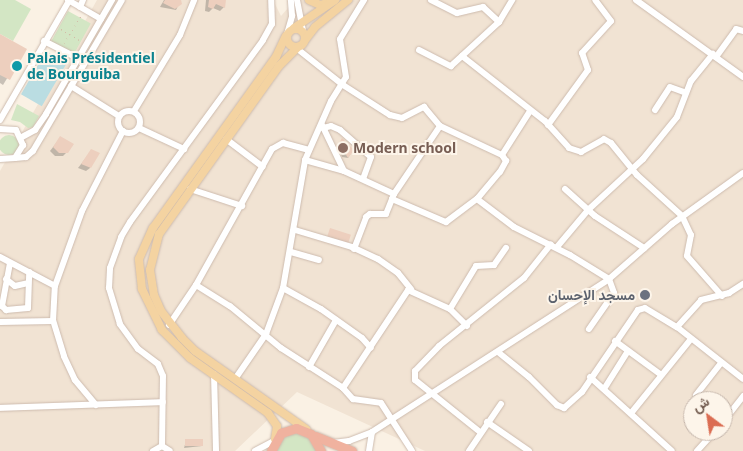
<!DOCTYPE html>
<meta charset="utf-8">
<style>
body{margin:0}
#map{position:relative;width:743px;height:451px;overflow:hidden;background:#faf1e4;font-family:"Noto Sans",Vazirmatn,sans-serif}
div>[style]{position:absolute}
.residential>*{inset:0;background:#f1e3d3}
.green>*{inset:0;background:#d3e6c4;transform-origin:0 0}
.round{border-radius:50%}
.water>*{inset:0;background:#badde2;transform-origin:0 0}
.shadow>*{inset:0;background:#0003}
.building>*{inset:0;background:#edcfbe;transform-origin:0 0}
.path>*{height:1px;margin-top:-0.5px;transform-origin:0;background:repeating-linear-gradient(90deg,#d2b3a1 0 1px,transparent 0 5px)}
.roads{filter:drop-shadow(0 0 1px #cdbbae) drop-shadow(0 0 1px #cdbbae)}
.minor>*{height:6px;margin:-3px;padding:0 3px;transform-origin:3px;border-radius:3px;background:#fff}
.minor>.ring{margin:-3px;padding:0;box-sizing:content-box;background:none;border:6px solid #fff;border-radius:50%}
.major>*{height:8px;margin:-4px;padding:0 4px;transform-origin:4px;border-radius:4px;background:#f4d3a1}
.major>.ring{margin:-4px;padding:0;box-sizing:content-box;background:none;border:8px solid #f4d3a1;border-radius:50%}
.highway>*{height:9px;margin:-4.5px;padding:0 4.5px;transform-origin:4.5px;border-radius:4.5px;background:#f0b29f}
.dots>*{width:14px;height:14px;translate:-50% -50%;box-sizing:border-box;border:2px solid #fdf5ea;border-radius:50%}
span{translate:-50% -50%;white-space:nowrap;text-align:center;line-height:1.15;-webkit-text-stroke:4px #fdf5ea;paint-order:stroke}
.culture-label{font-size:14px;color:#0d838f;font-weight:700}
.left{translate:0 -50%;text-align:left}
.education-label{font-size:14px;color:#785e54;font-weight:700}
.worship-label{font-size:14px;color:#5b616d;font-weight:700}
.right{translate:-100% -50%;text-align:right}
.north{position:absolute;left:683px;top:391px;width:50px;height:50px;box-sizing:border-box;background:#fdf5ea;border:1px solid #c5b6ab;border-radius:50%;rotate:329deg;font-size:14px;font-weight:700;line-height:20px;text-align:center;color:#70584c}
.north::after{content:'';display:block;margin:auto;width:18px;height:22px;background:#db6d52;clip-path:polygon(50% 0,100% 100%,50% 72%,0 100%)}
</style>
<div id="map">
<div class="residential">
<i style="clip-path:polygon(evenodd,97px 0,273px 0,281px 16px,295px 0,743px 0,743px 451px,425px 451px,297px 392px,235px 451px,0 451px,0 171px,97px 0,693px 401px,723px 401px,723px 431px,693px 431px,693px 401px)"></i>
</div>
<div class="green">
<i style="clip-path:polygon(0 0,15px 0,31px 9px,13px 41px,0 34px)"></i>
<i style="left:68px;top:11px;width:26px;height:35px;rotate:29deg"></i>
<i style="clip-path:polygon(17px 104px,39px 116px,33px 127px,28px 128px,20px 122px,11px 120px)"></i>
<i class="round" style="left:-1px;top:135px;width:20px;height:20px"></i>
<i style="clip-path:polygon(295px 432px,309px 437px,317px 451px,275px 451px,282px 438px)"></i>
</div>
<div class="water">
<i style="left:46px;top:51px;width:24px;height:50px;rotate:30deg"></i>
</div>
<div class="shadow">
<i style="clip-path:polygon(164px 0,181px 0,176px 10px,160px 7px)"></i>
<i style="clip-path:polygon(206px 0,225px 0,224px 7px,220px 11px,213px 8px,209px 12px,205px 11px)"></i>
<i style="clip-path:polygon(0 36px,25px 49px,3px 85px,0 83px)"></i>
<i style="clip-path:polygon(60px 138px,67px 152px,63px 156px,55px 156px,50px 151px)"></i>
<i style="clip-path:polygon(340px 142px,353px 150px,348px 158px,342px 157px,337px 146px)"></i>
<i style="clip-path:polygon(88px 155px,90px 168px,86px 171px,78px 168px)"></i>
<i style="clip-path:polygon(186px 441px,202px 446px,184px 448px)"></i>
</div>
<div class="building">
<i style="clip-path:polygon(165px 0,181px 0,182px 4px,175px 9px,163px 3px)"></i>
<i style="clip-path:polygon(209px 0,226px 0,225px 8px,216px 4px,213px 9px,208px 7px)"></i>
<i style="clip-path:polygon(0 34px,27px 49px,10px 80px,0 75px)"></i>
<i style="clip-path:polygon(60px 136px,74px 144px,68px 153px,59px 153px,53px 147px)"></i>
<i style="clip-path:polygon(342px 138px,354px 150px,348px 158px,339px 143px)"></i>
<i style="clip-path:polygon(91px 149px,100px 153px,91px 168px,81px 164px)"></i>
<i style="left:330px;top:228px;width:22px;height:9px;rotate:18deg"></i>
<i style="left:203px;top:439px;width:7px;height:18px;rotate:90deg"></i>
</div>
<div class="path">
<i style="left:61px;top:29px;width:23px;rotate:31deg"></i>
<i style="left:64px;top:43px;width:34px;rotate:-58deg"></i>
</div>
<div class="roads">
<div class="minor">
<i style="left:68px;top:0;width:38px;rotate:30deg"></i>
<i style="left:297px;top:0;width:32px;rotate:79deg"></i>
<i style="left:431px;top:0;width:29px;rotate:27deg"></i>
<i style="left:457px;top:13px;width:27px;rotate:-13deg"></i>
<i style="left:483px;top:7px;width:22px;rotate:43deg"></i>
<i style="left:636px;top:0;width:132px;rotate:35.7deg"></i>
<i style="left:80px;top:7px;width:8px;rotate:-67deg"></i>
<i style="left:287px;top:34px;width:19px;rotate:-74deg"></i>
<i style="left:292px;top:16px;width:16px;rotate:-94deg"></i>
<i style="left:44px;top:41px;width:38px;rotate:27deg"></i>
<i style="left:295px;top:47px;width:61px;rotate:38.4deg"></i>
<i style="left:343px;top:85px;width:56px;rotate:32.6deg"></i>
<i style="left:390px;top:115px;width:12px;rotate:14deg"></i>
<i style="left:402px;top:118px;width:25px;rotate:-27deg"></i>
<i style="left:424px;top:107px;width:25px;rotate:50deg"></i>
<i style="left:440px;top:126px;width:68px;rotate:25.1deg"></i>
<i style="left:502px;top:155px;width:52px;rotate:-57.5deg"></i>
<i style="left:419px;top:50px;width:36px;rotate:27deg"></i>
<i style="left:451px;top:66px;width:65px;rotate:-42.5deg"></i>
<i style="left:499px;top:22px;width:26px;rotate:-59deg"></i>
<i style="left:462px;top:56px;width:105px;rotate:38.1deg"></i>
<i style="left:545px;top:121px;width:36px;rotate:48deg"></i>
<i style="left:569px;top:148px;width:13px;rotate:18deg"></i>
<i style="left:581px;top:152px;width:26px;rotate:-29deg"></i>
<i style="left:604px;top:139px;width:8px;rotate:30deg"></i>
<i style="left:611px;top:143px;width:41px;rotate:50.9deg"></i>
<i style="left:637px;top:175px;width:61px;rotate:42.3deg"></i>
<i style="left:682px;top:216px;width:21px;rotate:65deg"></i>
<i style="left:691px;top:235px;width:21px;rotate:101deg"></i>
<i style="left:687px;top:256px;width:53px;rotate:48.8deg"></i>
<i style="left:716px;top:57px;width:34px;rotate:-54deg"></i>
<i style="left:736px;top:29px;width:7px;rotate:16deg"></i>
<i style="left:71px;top:86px;width:57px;rotate:32deg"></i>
<i style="left:655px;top:110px;width:27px;rotate:-57deg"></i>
<i style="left:670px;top:87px;width:15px;rotate:20deg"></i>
<i class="ring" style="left:118px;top:111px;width:16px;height:16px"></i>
<i style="left:134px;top:111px;width:89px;rotate:-58.8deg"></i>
<i style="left:180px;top:35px;width:38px;rotate:-68deg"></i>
<i style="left:0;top:120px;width:138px;rotate:-59.9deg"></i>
<i style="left:322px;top:125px;width:51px;rotate:64.4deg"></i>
<i style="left:548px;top:125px;width:68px;rotate:-54deg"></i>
<i style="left:588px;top:70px;width:18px;rotate:-109deg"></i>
<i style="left:582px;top:53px;width:43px;rotate:-47.8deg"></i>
<i style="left:611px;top:21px;width:26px;rotate:-127deg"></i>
<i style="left:139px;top:128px;width:50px;rotate:25deg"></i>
<i style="left:323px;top:128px;width:8px;rotate:-14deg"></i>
<i style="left:331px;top:126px;width:10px;rotate:24deg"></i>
<i style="left:340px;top:130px;width:41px;rotate:41.1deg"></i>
<i style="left:371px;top:157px;width:23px;rotate:110deg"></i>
<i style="left:0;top:129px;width:16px;rotate:4deg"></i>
<i style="left:16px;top:130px;width:17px;rotate:65deg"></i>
<i style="left:23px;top:145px;width:15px;rotate:122deg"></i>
<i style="left:15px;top:158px;width:15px;rotate:176deg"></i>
<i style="left:22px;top:137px;width:15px;rotate:-28deg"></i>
<i style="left:35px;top:130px;width:19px;rotate:-55deg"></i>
<i style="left:46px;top:114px;width:132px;rotate:-59.9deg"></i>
<i style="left:226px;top:139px;width:46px;rotate:37.1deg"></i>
<i style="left:15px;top:158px;width:11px;rotate:-5deg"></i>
<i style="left:26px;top:157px;width:9px;rotate:-41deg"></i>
<i style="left:33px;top:151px;width:175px;rotate:-59.5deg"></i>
<i style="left:305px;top:160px;width:41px;rotate:15.8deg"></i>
<i style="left:344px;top:171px;width:55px;rotate:24.7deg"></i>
<i style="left:394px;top:194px;width:5px;rotate:112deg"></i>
<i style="left:392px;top:199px;width:59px;rotate:23.1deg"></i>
<i style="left:446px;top:222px;width:39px;rotate:-37deg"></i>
<i style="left:477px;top:199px;width:35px;rotate:-50deg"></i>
<i style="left:500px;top:172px;width:13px;rotate:-61deg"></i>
<i style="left:506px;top:161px;width:7px;rotate:-124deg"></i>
<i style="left:190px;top:189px;width:55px;rotate:18.1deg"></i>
<i style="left:565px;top:189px;width:40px;rotate:42deg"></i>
<i style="left:595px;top:216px;width:59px;rotate:33.1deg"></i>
<i style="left:394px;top:194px;width:82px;rotate:-55.9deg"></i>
<i style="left:477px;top:199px;width:46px;rotate:37.1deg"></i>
<i style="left:514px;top:227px;width:63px;rotate:26.6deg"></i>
<i style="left:570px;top:255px;width:46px;rotate:31.6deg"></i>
<i style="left:609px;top:279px;width:15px;rotate:70deg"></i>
<i style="left:614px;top:293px;width:44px;rotate:124.8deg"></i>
<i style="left:295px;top:230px;width:59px;rotate:16.6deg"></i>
<i style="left:352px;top:247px;width:29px;rotate:25deg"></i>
<i style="left:378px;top:259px;width:24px;rotate:35deg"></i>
<i style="left:398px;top:273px;width:21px;rotate:51deg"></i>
<i style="left:557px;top:247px;width:48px;rotate:-50deg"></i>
<i style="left:588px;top:210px;width:75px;rotate:-42.8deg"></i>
<i style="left:643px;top:159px;width:54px;rotate:-51deg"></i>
<i style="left:677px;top:117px;width:39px;rotate:-69deg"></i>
<i style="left:691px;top:81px;width:35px;rotate:-51deg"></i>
<i style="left:354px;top:249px;width:34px;rotate:-69deg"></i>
<i style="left:366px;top:217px;width:5px;rotate:-37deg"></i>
<i style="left:370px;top:214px;width:16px"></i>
<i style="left:386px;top:214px;width:16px;rotate:-68deg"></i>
<i style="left:291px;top:252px;width:29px;rotate:16deg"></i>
<i style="left:0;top:257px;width:62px;rotate:27.8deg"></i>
<i style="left:10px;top:263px;width:44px;rotate:100.5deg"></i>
<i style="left:2px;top:306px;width:6px;rotate:45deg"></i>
<i style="left:6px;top:310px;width:22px;rotate:-5deg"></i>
<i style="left:28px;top:308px;width:36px;rotate:-88deg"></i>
<i style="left:6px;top:279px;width:11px;rotate:38deg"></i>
<i style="left:15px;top:286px;width:13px;rotate:-13deg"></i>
<i style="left:196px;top:285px;width:40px;rotate:32deg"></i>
<i style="left:230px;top:306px;width:66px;rotate:39.5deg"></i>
<i style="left:281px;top:348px;width:74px;rotate:32.8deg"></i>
<i style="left:343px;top:388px;width:15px;rotate:48deg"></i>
<i style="left:353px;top:399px;width:28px;rotate:8deg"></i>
<i style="left:381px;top:403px;width:57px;rotate:57.1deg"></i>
<i style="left:283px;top:288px;width:43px;rotate:28.9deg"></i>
<i style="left:321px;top:309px;width:50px;rotate:35.3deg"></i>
<i style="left:362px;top:338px;width:13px;rotate:48deg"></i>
<i style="left:450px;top:309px;width:50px;rotate:-58.8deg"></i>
<i style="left:476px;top:266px;width:18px;rotate:-3deg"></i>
<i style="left:494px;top:265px;width:21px;rotate:-55deg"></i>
<i style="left:0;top:322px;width:53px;rotate:-1.1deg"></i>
<i style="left:169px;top:325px;width:48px;rotate:-56deg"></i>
<i style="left:196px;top:285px;width:156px;rotate:-60.8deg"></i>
<i style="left:272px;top:149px;width:13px;rotate:-29deg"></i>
<i style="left:283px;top:143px;width:27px;rotate:15deg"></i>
<i style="left:677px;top:327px;width:36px;rotate:-48deg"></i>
<i style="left:701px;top:300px;width:29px;rotate:-14deg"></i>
<i style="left:729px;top:293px;width:17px;rotate:-33deg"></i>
<i style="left:615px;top:341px;width:56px;rotate:36.3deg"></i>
<i style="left:498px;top:352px;width:40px;rotate:39deg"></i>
<i style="left:529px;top:377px;width:40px;rotate:45deg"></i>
<i style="left:557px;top:405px;width:8px;rotate:23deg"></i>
<i style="left:564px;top:408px;width:24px;rotate:-42deg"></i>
<i style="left:582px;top:392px;width:99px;rotate:-55.7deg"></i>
<i style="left:638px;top:310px;width:7px;rotate:-16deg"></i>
<i style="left:645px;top:308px;width:37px;rotate:31deg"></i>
<i style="left:677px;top:327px;width:84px;rotate:38.2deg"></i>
<i style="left:309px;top:367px;width:54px;rotate:-60.1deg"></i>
<i style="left:214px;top:374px;width:77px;rotate:88.5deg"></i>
<i style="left:590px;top:377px;width:110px;rotate:42.1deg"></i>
<i style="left:235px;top:379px;width:55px;rotate:-55.4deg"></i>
<i style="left:266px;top:334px;width:49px;rotate:-69.7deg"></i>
<i style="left:283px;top:288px;width:130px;rotate:-80.2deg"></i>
<i style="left:305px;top:160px;width:64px;rotate:-66.2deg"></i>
<i style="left:331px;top:101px;width:28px;rotate:-58deg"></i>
<i style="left:346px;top:77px;width:38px;rotate:-99deg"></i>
<i style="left:340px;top:39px;width:46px;rotate:-58.4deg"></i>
<i style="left:343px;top:388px;width:118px;rotate:-56.4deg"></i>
<i style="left:408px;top:290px;width:46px;rotate:24.3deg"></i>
<i style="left:450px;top:309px;width:24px;rotate:45deg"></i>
<i style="left:604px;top:389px;width:45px;rotate:-57.7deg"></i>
<i style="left:696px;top:395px;width:39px;rotate:-52deg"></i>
<i style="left:96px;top:405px;width:33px;rotate:-130deg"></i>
<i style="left:75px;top:380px;width:26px;rotate:-115deg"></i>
<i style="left:64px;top:356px;width:37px;rotate:-107deg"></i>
<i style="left:53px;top:321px;width:35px;rotate:-87deg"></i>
<i style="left:55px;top:286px;width:80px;rotate:-70.2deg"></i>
<i style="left:82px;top:211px;width:90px;rotate:-62.9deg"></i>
<i style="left:0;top:408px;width:163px;rotate:-2.1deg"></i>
<i style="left:632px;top:412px;width:94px;rotate:-51.1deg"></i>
<i style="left:487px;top:422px;width:51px;rotate:34.6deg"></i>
<i style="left:723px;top:422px;width:33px;rotate:-52deg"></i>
<i style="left:480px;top:432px;width:83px;rotate:-141.3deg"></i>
<i style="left:415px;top:380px;width:9px;rotate:-90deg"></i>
<i style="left:415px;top:371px;width:35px;rotate:-46deg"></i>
<i style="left:439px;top:346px;width:109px;rotate:-38.7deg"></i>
<i style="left:524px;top:278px;width:43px;rotate:-51.5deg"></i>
<i style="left:333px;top:443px;width:16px;rotate:-7deg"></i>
<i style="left:349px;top:441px;width:25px;rotate:-21deg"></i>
<i style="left:372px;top:432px;width:282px;rotate:-32.8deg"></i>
<i style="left:609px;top:279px;width:84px;rotate:-41.1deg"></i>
<i style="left:672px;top:224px;width:87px;rotate:-35.7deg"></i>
<i style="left:162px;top:446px;width:70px;rotate:-89.2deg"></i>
<i style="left:163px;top:376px;width:13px;rotate:-113deg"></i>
<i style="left:158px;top:364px;width:25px;rotate:-143deg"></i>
<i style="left:138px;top:349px;width:31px;rotate:-126deg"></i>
<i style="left:120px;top:324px;width:38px;rotate:-107deg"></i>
<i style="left:109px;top:288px;width:20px;rotate:-87deg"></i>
<i style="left:110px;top:268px;width:33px;rotate:-70deg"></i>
<i style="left:121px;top:237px;width:17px;rotate:-59deg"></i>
<i style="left:130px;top:222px;width:225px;rotate:-53.8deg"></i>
<i style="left:263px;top:40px;width:18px;rotate:-61deg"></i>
<i style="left:272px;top:24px;width:24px;rotate:-92deg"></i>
<i style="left:153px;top:451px;width:10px;rotate:-29deg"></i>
<i style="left:162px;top:446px;width:9px;rotate:32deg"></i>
<i style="left:255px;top:451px;width:21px;rotate:-28deg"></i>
<i style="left:369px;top:451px;width:19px;rotate:-81deg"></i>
<i style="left:469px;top:451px;width:57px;rotate:-55.8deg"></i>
<i style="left:697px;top:451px;width:27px;rotate:-48deg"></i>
</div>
<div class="major">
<i style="left:309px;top:0;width:12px;rotate:24deg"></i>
<i style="left:320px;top:5px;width:7px;rotate:-16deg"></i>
<i style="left:294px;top:28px;width:50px;rotate:-34.3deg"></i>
<i class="ring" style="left:287px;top:29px;width:10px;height:10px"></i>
<i style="left:305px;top:40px;width:16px;rotate:-52deg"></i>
<i style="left:315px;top:27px;width:43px;rotate:-39.3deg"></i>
<i style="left:298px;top:47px;width:27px;rotate:135deg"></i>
<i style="left:279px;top:66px;width:206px;rotate:125.5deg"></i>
<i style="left:159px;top:234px;width:37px;rotate:104deg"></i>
<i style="left:150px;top:270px;width:25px;rotate:81deg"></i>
<i style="left:154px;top:295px;width:17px;rotate:66deg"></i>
<i style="left:161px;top:311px;width:34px;rotate:52deg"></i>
<i style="left:182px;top:338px;width:18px;rotate:45deg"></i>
<i style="left:195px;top:351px;width:136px;rotate:35.1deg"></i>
<i style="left:275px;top:439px;width:13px;rotate:-81deg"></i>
<i style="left:277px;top:426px;width:16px;rotate:-125deg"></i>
<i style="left:268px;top:413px;width:95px;rotate:-144.8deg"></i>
<i style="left:190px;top:358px;width:40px;rotate:-135deg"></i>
<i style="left:162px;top:330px;width:46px;rotate:-116deg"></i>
<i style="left:142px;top:289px;width:30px;rotate:-96deg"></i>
<i style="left:139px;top:259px;width:34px;rotate:-66deg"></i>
<i style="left:153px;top:228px;width:211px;rotate:-54.3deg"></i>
<i style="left:276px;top:57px;width:23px;rotate:-65deg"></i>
</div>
<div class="highway">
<i style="left:315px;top:436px;width:40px;rotate:22deg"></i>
<i style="left:271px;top:451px;width:21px;rotate:-61deg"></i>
<i style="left:281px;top:433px;width:16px;rotate:-18deg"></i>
<i style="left:296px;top:428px;width:16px;rotate:22deg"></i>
<i style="left:311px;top:434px;width:20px;rotate:60deg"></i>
</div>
</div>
<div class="dots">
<i style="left:17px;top:66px;background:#0f9aa8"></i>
<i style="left:343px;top:148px;background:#8d6e63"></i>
<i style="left:645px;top:295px;background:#6b7280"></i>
</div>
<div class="culture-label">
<span class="left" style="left:27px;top:66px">Palais Présidentiel<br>de Bourguiba</span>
</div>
<div class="education-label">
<span class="left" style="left:353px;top:148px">Modern school</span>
</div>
<div class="worship-label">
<span class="right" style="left:635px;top:295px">مسجد الإحسان</span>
</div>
<div class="north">ش</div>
</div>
